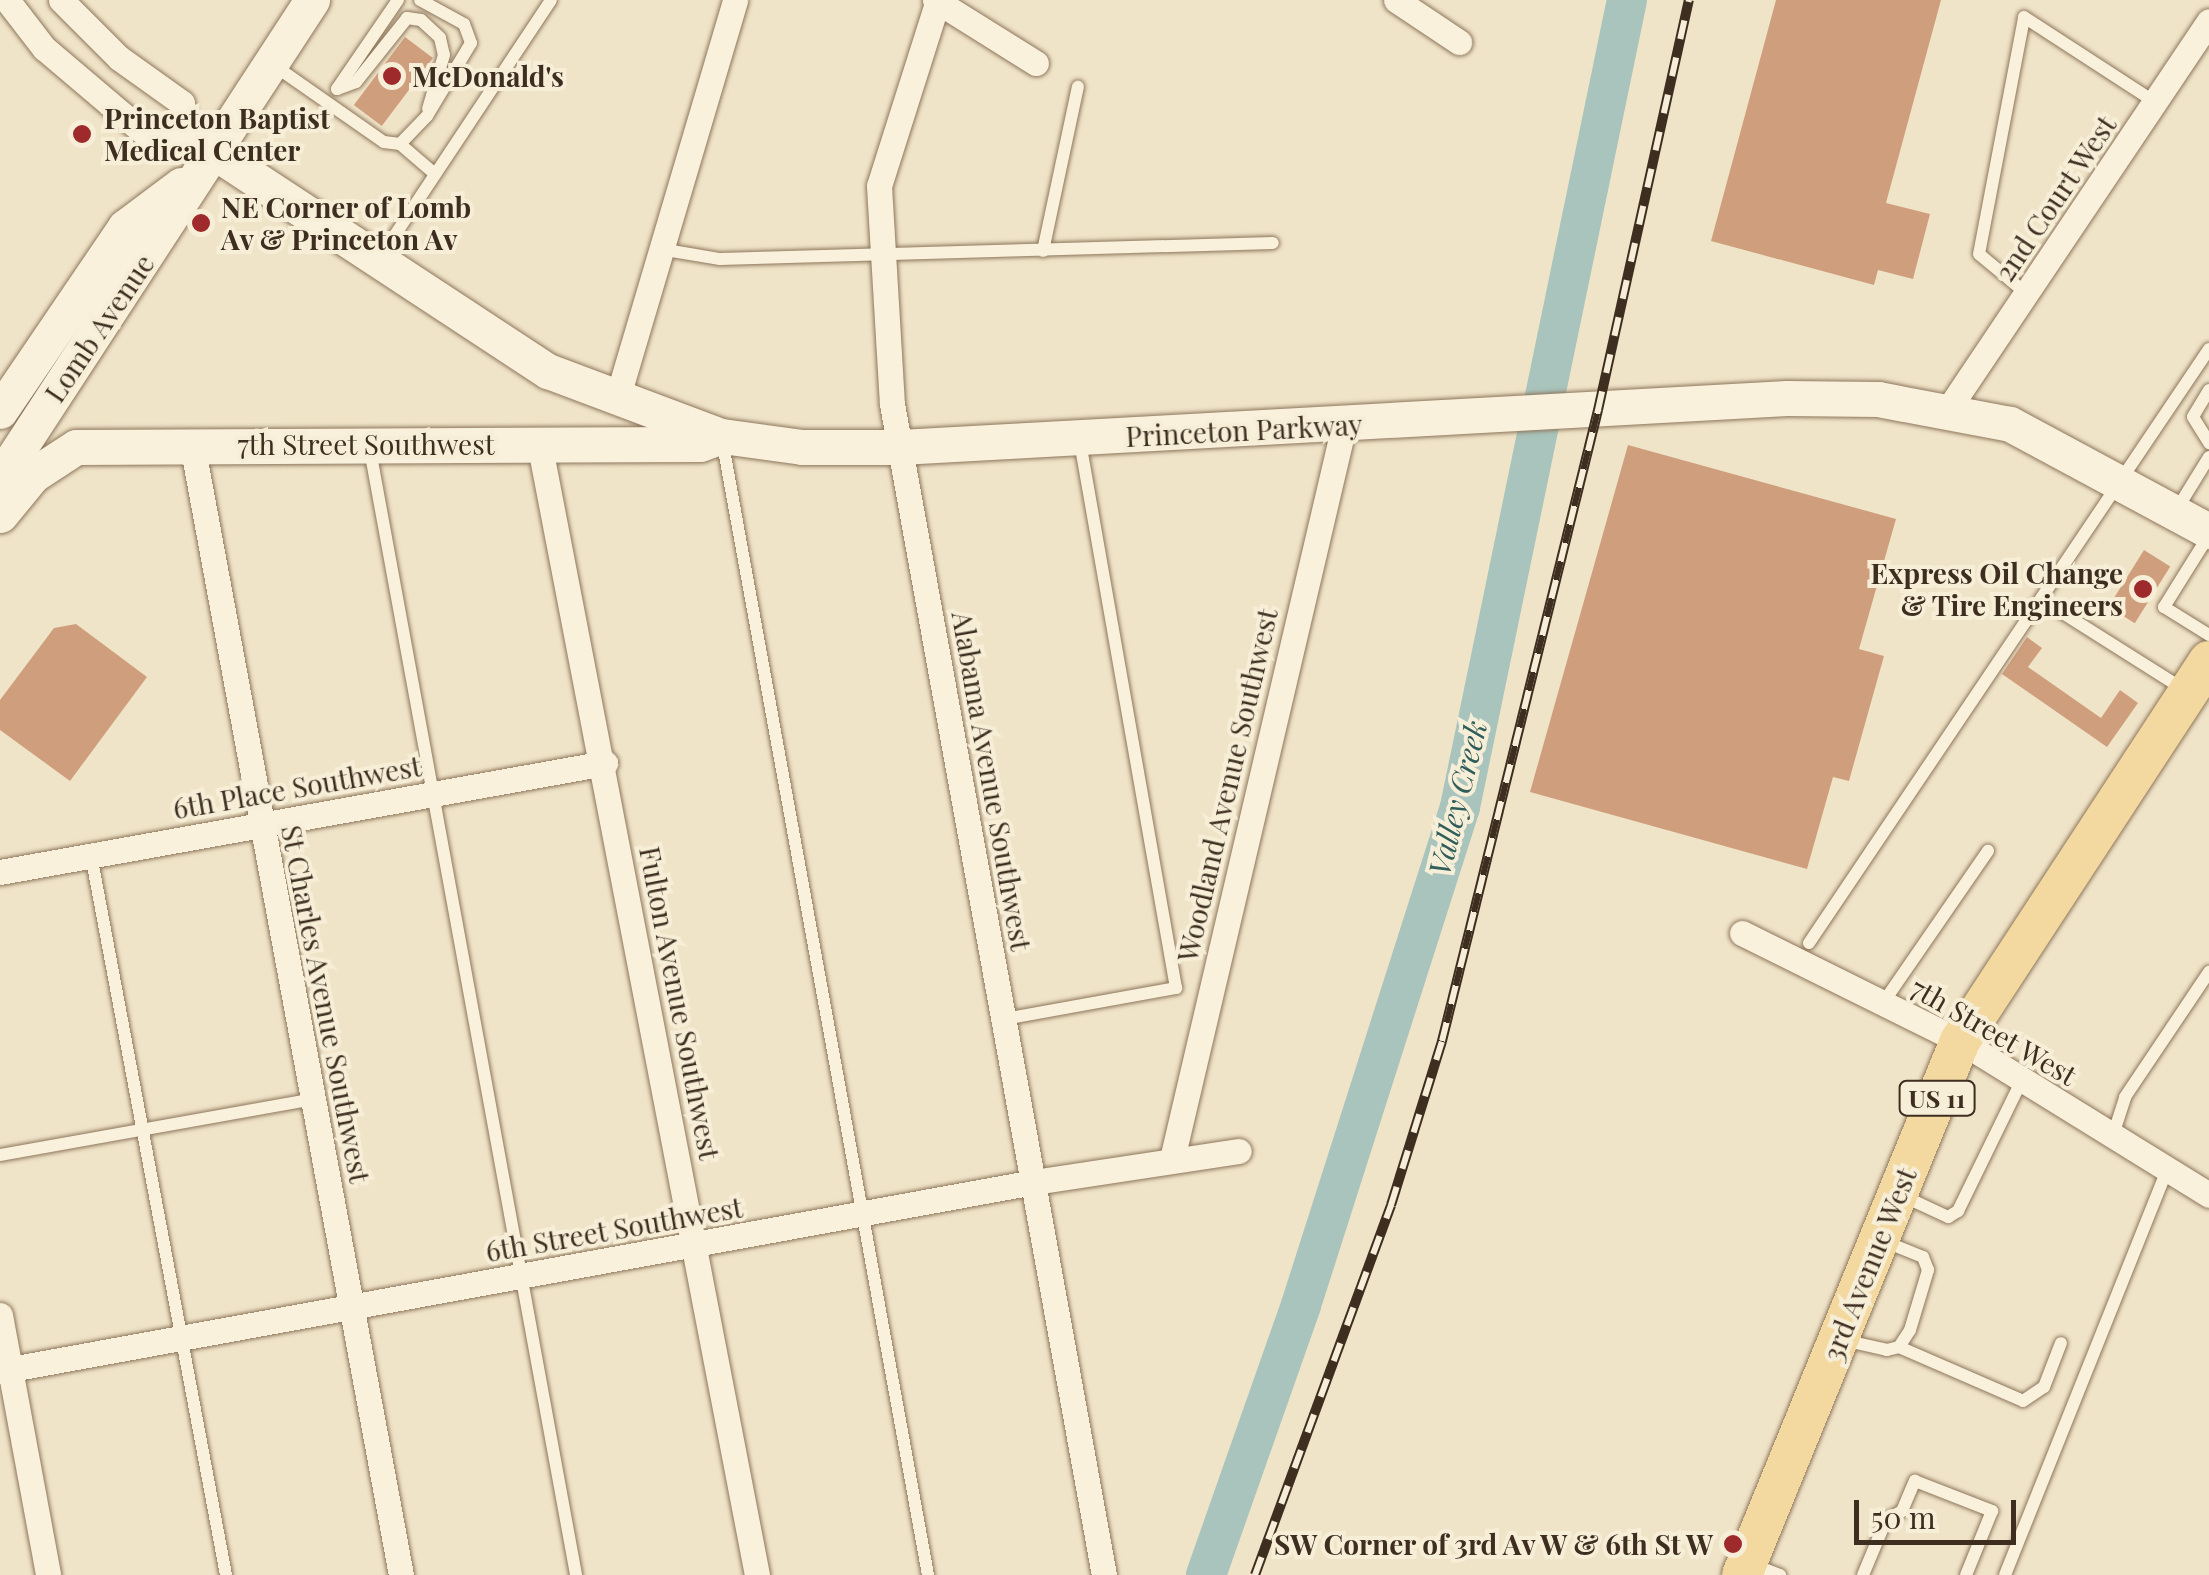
<!DOCTYPE html>
<style>
body{margin:0}
#map{position:relative;width:2209px;height:1575px;overflow:hidden;background:#f0e4c8;font-family:"Playfair Display",serif}
div>[style]{position:absolute}
.river>*{height:40px;margin:-20px;padding:0 20px;transform-origin:20px;border-radius:20px;background:#a9c4bc}
.building>*{inset:0;background:#cf9f7d;transform-origin:0 0}
.roads{filter:drop-shadow(0 0 2px #8d765c) drop-shadow(0 0 2px #8d765c)}
.service>*{height:12px;margin:-6px;padding:0 6px;transform-origin:6px;border-radius:6px;background:#faf1dc}
.minor>*{height:25px;margin:-12.5px;padding:0 12.5px;transform-origin:12.5px;border-radius:12.5px;background:#faf1dc}
.secondary>*{height:35px;margin:-17.5px;padding:0 17.5px;transform-origin:17.5px;border-radius:17.5px;background:#faf1dc}
.primary>*{height:40px;margin:-20px;padding:0 20px;transform-origin:20px;border-radius:20px;background:#f3d9a0}
.rail>*{height:10px;margin-top:-5px;transform-origin:0;background:repeating-linear-gradient(90deg,#f7eed8 0 19px,#3d2e20 0 38px);box-sizing:border-box;border-block:2px solid #3d2e20}
.dots>*{width:28px;height:28px;translate:-50% -50%;box-sizing:border-box;border:5px solid #f7eed8;border-radius:50%}
span{translate:-50% -50%;white-space:nowrap;text-align:center;line-height:1.15;-webkit-text-stroke:8px #f7eed8;paint-order:stroke}
.shield-label span{padding:2px 8px;background:#f7eed8;border:2px solid;border-radius:8px;-webkit-text-stroke-width:0}
.shield-label{font-size:25px;color:#3d2e20;font-weight:700}
.poi-label{font-size:28px;color:#3d2e20;font-weight:700}
.left{translate:0 -50%;text-align:left}
.right{translate:-100% -50%;text-align:right}
.street-label{font-size:28px;color:#3d2e20}
.water-label{font-size:30px;color:#2f5d5a;font-style:italic}
.scale{position:absolute;left:1854px;top:1500px;width:162px;height:45px;box-sizing:border-box;border:5px solid #3d2e20;border-top:0;padding-left:12px;font-size:30px;line-height:35px;white-space:nowrap;color:#3d2e20;-webkit-text-stroke:8px #f7eed8;paint-order:stroke}
</style>
<div id="map">
<div class="river">
<i style="left:1206px;top:1575px;width:286px;rotate:-70.6deg"></i>
<i style="left:1301px;top:1305px;width:523px;rotate:-72.29deg"></i>
<i style="left:1460px;top:807px;width:824px;rotate:-78.31deg"></i>
</div>
<div class="building">
<i style="clip-path:polygon(1776px 0,1941px 0,1886px 203px,1930px 214px,1913px 279px,1878px 270px,1874px 285px,1711px 241px)"></i>
<i style="left:405px;top:37px;width:35px;height:85px;rotate:37deg"></i>
<i style="clip-path:polygon(1628px 445px,1896px 519px,1859px 649px,1884px 656px,1849px 781px,1833px 777px,1807px 869px,1530px 792px)"></i>
<i style="left:2144px;top:550px;width:31px;height:67px;rotate:32deg"></i>
<i style="clip-path:polygon(76px 624px,147px 677px,70px 781px,0 730px,0 700px,54px 628px)"></i>
<i style="clip-path:polygon(2027px 637px,2042px 648px,2028px 667px,2101px 718px,2120px 690px,2138px 703px,2107px 747px,2002px 674px)"></i>
</div>
<div class="roads">
<div class="service">
<i style="left:272px;top:64px;width:136px;rotate:34.9deg"></i>
<i style="left:384px;top:142px;width:16px;rotate:7deg"></i>
<i style="left:400px;top:144px;width:39px;rotate:-46deg"></i>
<i style="left:427px;top:116px;width:85px;rotate:-58.9deg"></i>
<i style="left:471px;top:43px;width:20px;rotate:-110deg"></i>
<i style="left:464px;top:24px;width:50px;rotate:-151.4deg"></i>
<i style="left:337px;top:89px;width:20px;rotate:-20deg"></i>
<i style="left:356px;top:82px;width:82px;rotate:-51.4deg"></i>
<i style="left:407px;top:18px;width:14px;rotate:8deg"></i>
<i style="left:421px;top:20px;width:26px;rotate:43deg"></i>
<i style="left:440px;top:38px;width:17px;rotate:77deg"></i>
<i style="left:444px;top:55px;width:56px;rotate:106.5deg"></i>
<i style="left:337px;top:89px;width:108px;rotate:-55.6deg"></i>
<i style="left:400px;top:144px;width:46px;rotate:40.6deg"></i>
<i style="left:660px;top:249px;width:61px;rotate:9.5deg"></i>
<i style="left:720px;top:259px;width:553px;rotate:-1.66deg"></i>
<i style="left:1043px;top:251px;width:168px;rotate:-78deg"></i>
<i style="left:381px;top:256px;width:307px;rotate:-56.4deg"></i>
<i style="left:2027px;top:294px;width:62px;rotate:-140.2deg"></i>
<i style="left:1979px;top:254px;width:241px;rotate:-79.2deg"></i>
<i style="left:2024px;top:17px;width:156px;rotate:33deg"></i>
<i style="left:2209px;top:390px;width:31px;rotate:121deg"></i>
<i style="left:2193px;top:417px;width:31px;rotate:58deg"></i>
<i style="left:722px;top:439px;width:1155px;rotate:79.72deg"></i>
<i style="left:370px;top:450px;width:1144px;rotate:79.62deg"></i>
<i style="left:2177px;top:509px;width:61px;rotate:-58.4deg"></i>
<i style="left:2209px;top:535px;width:85px;rotate:122deg"></i>
<i style="left:2164px;top:607px;width:53px;rotate:31.9deg"></i>
<i style="left:2058px;top:610px;width:151px;rotate:32.3deg"></i>
<i style="left:91px;top:855px;width:733px;rotate:79.38deg"></i>
<i style="left:1809px;top:943px;width:716px;rotate:-56.04deg"></i>
<i style="left:1883px;top:1003px;width:185px;rotate:-55.4deg"></i>
<i style="left:1004px;top:1019px;width:175px;rotate:-10.2deg"></i>
<i style="left:1176px;top:988px;width:554px;rotate:-99.97deg"></i>
<i style="left:2113px;top:1135px;width:40px;rotate:-72deg"></i>
<i style="left:2125px;top:1097px;width:151px;rotate:-56.1deg"></i>
<i style="left:0;top:1155px;width:318px;rotate:-10.1deg"></i>
<i style="left:1903px;top:1196px;width:50px;rotate:25deg"></i>
<i style="left:1948px;top:1217px;width:12px;rotate:-31deg"></i>
<i style="left:1958px;top:1211px;width:146px;rotate:-64deg"></i>
<i style="left:1843px;top:1340px;width:45px;rotate:12.8deg"></i>
<i style="left:1887px;top:1350px;width:12px;rotate:-14deg"></i>
<i style="left:1899px;top:1347px;width:20px;rotate:-57deg"></i>
<i style="left:1910px;top:1330px;width:63px;rotate:-73.3deg"></i>
<i style="left:1928px;top:1270px;width:14px;rotate:-111deg"></i>
<i style="left:1923px;top:1257px;width:40px;rotate:-158deg"></i>
<i style="left:1899px;top:1347px;width:135px;rotate:23.5deg"></i>
<i style="left:2023px;top:1401px;width:25px;rotate:-34deg"></i>
<i style="left:2044px;top:1387px;width:47px;rotate:-68.9deg"></i>
<i style="left:1754px;top:1565px;width:28px;rotate:21deg"></i>
<i style="left:1863px;top:1575px;width:60px;rotate:-67.3deg"></i>
<i style="left:1886px;top:1520px;width:18px;rotate:-29deg"></i>
<i style="left:1902px;top:1511px;width:33px;rotate:-67deg"></i>
<i style="left:1915px;top:1481px;width:83px;rotate:21.3deg"></i>
<i style="left:1992px;top:1511px;width:69px;rotate:112.1deg"></i>
<i style="left:2005px;top:1575px;width:437px;rotate:-68.2deg"></i>
</div>
<div class="minor">
<i style="left:7px;top:0;width:61px;rotate:52.4deg"></i>
<i style="left:44px;top:48px;width:145px;rotate:40.3deg"></i>
<i style="left:155px;top:142px;width:32px;rotate:-16deg"></i>
<i style="left:186px;top:133px;width:30px;rotate:34deg"></i>
<i style="left:61px;top:0;width:82px;rotate:45deg"></i>
<i style="left:119px;top:58px;width:77px;rotate:35.5deg"></i>
<i style="left:182px;top:103px;width:30px;rotate:82deg"></i>
<i style="left:935px;top:0;width:119px;rotate:32deg"></i>
<i style="left:938px;top:0;width:195px;rotate:107.6deg"></i>
<i style="left:879px;top:186px;width:218px;rotate:86.6deg"></i>
<i style="left:892px;top:404px;width:1190px;rotate:79.74deg"></i>
<i style="left:1396px;top:0;width:76px;rotate:33.7deg"></i>
<i style="left:617px;top:399px;width:416px;rotate:-73.5deg"></i>
<i style="left:1949px;top:408px;width:466px;rotate:-56.1deg"></i>
<i style="left:539px;top:442px;width:1154px;rotate:79.11deg"></i>
<i style="left:192px;top:444px;width:1150px;rotate:79.53deg"></i>
<i style="left:0;top:872px;width:615px;rotate:-10.21deg"></i>
<i style="left:1742px;top:933px;width:243px;rotate:26.4deg"></i>
<i style="left:1960px;top:1041px;width:293px;rotate:31.7deg"></i>
<i style="left:1172px;top:1159px;width:754px;rotate:-76.81deg"></i>
<i style="left:0;top:1315px;width:264px;rotate:79.5deg"></i>
<i style="left:0;top:1371px;width:1051px;rotate:-10.36deg"></i>
<i style="left:1034px;top:1182px;width:207px;rotate:-8.6deg"></i>
</div>
<div class="secondary">
<i style="left:211px;top:150px;width:403px;rotate:33.3deg"></i>
<i style="left:548px;top:371px;width:179px;rotate:20.6deg"></i>
<i style="left:0;top:411px;width:222px;rotate:-55.8deg"></i>
<i style="left:125px;top:227px;width:70px;rotate:-36.9deg"></i>
<i style="left:0;top:478px;width:571px;rotate:-56.87deg"></i>
<i style="left:0;top:515px;width:52px;rotate:-50.5deg"></i>
<i style="left:33px;top:475px;width:51px;rotate:-33.1deg"></i>
<i style="left:76px;top:447px;width:624px;rotate:-0.28deg"></i>
<i style="left:700px;top:444px;width:23px;rotate:-20deg"></i>
<i style="left:722px;top:436px;width:81px;rotate:7.8deg"></i>
<i style="left:802px;top:447px;width:98px"></i>
<i style="left:900px;top:447px;width:888px;rotate:-3.16deg"></i>
<i style="left:1787px;top:398px;width:91px;rotate:0.6deg"></i>
<i style="left:1878px;top:399px;width:134px;rotate:10.7deg"></i>
<i style="left:2010px;top:424px;width:226px;rotate:28.3deg"></i>
</div>
<div class="primary">
<i style="left:1742px;top:1575px;width:577px;rotate:-67.79deg"></i>
<i style="left:1960px;top:1041px;width:454px;rotate:-56.8deg"></i>
</div>
</div>
<div class="rail">
<i style="left:1255px;top:1575px;width:394px;rotate:-69.8deg"></i>
<i style="left:1391px;top:1205px;width:172px;rotate:-72.7deg"></i>
<i style="left:1442px;top:1041px;width:650px;rotate:-76.11deg"></i>
<i style="left:1598px;top:410px;width:420px;rotate:-77.5deg"></i>
</div>
<div class="dots">
<i style="left:392px;top:76px;background:#9e2a2b"></i>
<i style="left:82px;top:134px;background:#9e2a2b"></i>
<i style="left:201px;top:223px;background:#9e2a2b"></i>
<i style="left:2143px;top:589px;background:#9e2a2b"></i>
<i style="left:1733px;top:1544px;background:#9e2a2b"></i>
</div>
<div class="shield-label">
<span style="left:1937px;top:1098px">US 11</span>
</div>
<div class="poi-label">
<span class="left" style="left:412px;top:76px">McDonald's</span>
<span class="left" style="left:104px;top:134px">Princeton Baptist<br>Medical Center</span>
<span class="left" style="left:221px;top:223px">NE Corner of Lomb<br>Av &amp; Princeton Av</span>
<span class="right" style="left:2123px;top:589px">Express Oil Change<br>&amp; Tire Engineers</span>
<span class="right" style="left:1713px;top:1544px">SW Corner of 3rd Av W &amp; 6th St W</span>
</div>
<div class="street-label">
<span style="left:2055px;top:198px;rotate:-56deg">2nd Court West</span>
<span style="left:99px;top:328px;rotate:-56deg">Lomb Avenue</span>
<span style="left:1244px;top:430px;rotate:-3deg">Princeton Parkway</span>
<span style="left:366px;top:444px">7th Street Southwest</span>
<span style="left:992px;top:781px;rotate:80deg">Alabama Avenue Southwest</span>
<span style="left:1227px;top:785px;rotate:-77deg">Woodland Avenue Southwest</span>
<span style="left:297px;top:787px;rotate:-10deg">6th Place Southwest</span>
<span style="left:680px;top:1003px;rotate:79deg">Fulton Avenue Southwest</span>
<span style="left:326px;top:1004px;rotate:79deg">St Charles Avenue Southwest</span>
<span style="left:1994px;top:1031px;rotate:30deg">7th Street West</span>
<span style="left:614px;top:1229px;rotate:-10deg">6th Street Southwest</span>
<span style="left:1869px;top:1264px;rotate:-68deg">3rd Avenue West</span>
</div>
<div class="water-label">
<span style="left:1457px;top:798px;rotate:-76deg">Valley Creek</span>
</div>
<div class="scale">50 m</div>
</div>
